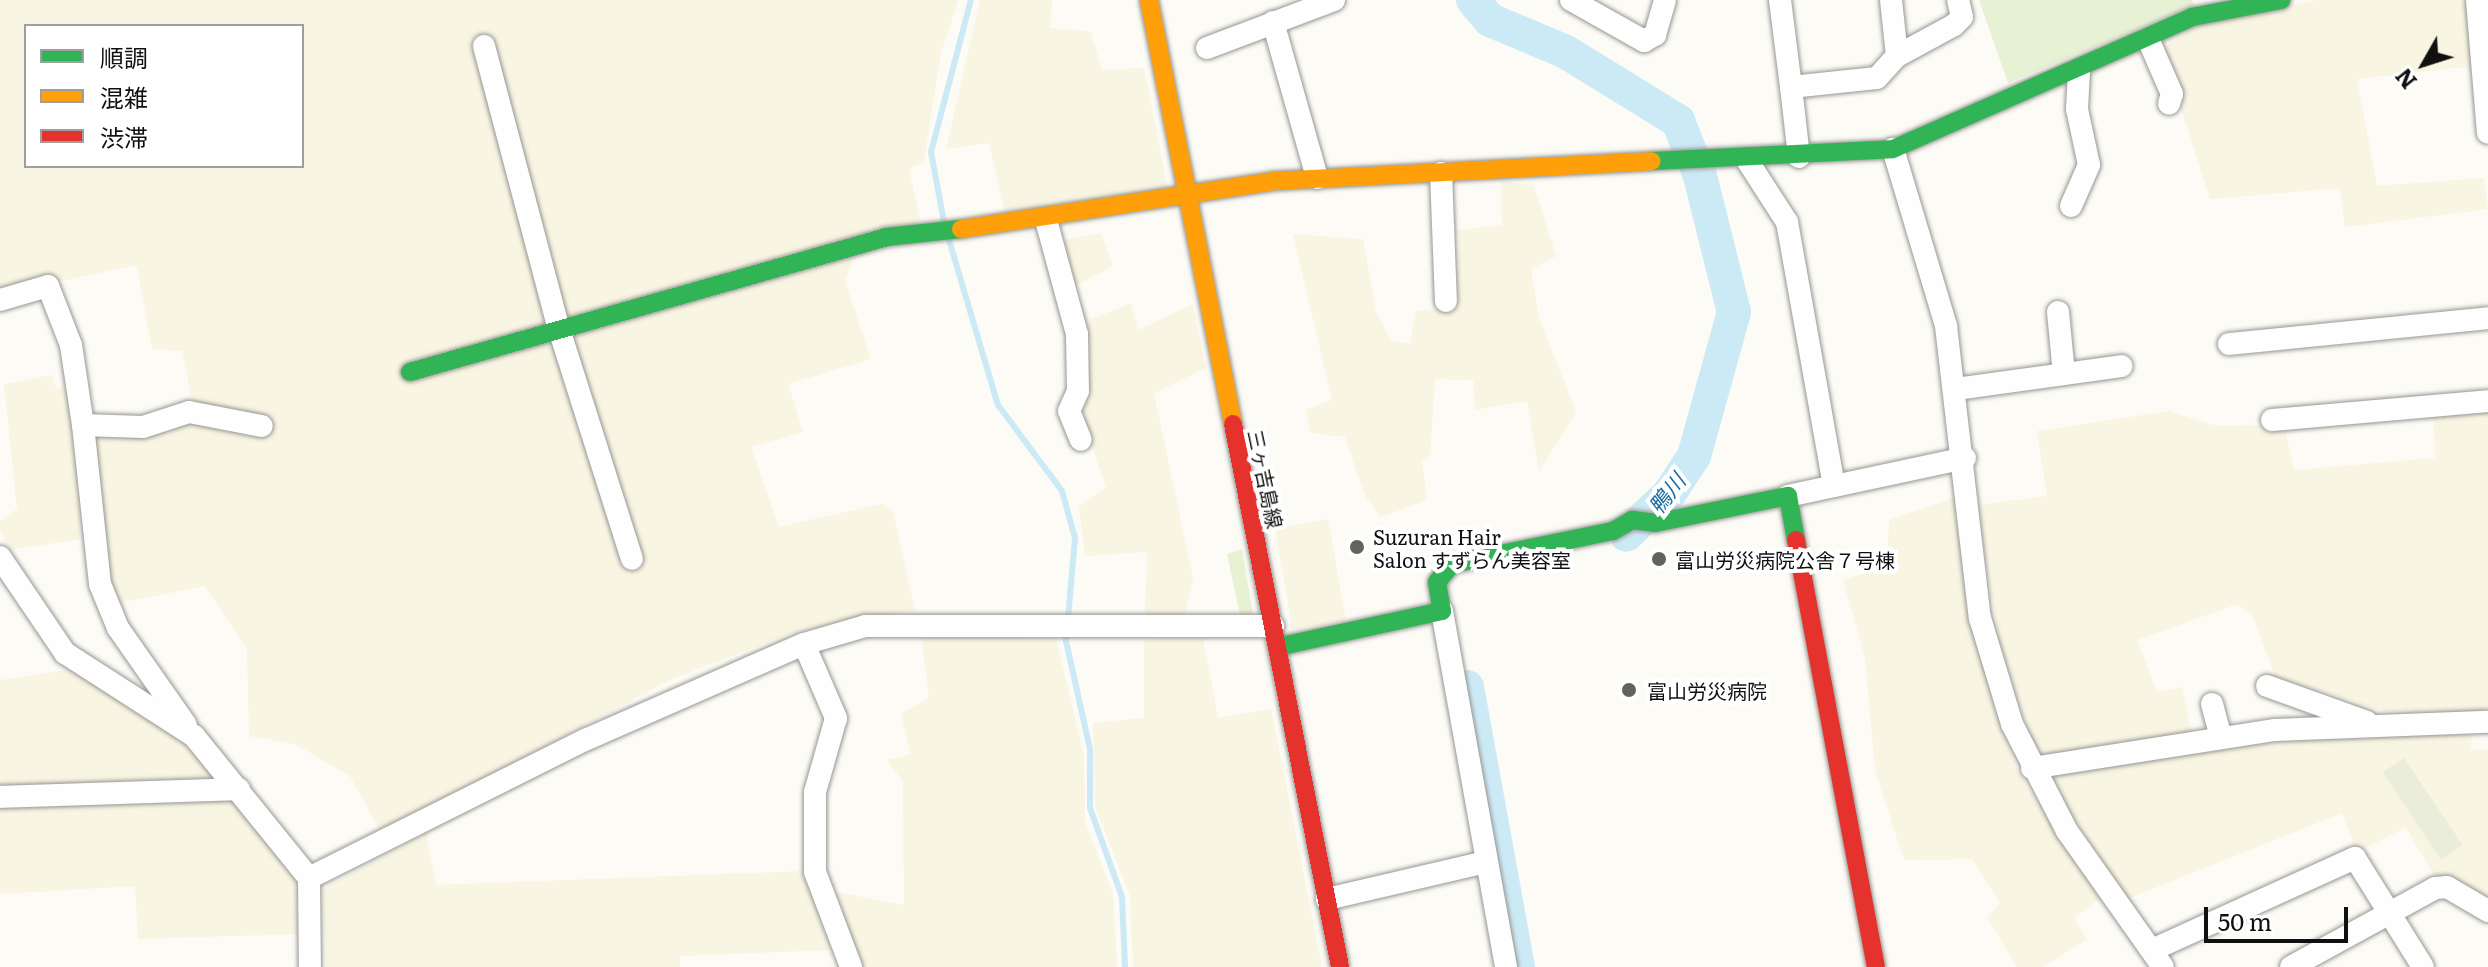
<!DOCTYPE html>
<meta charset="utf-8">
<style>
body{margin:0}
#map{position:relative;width:2488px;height:967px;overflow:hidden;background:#fcfbf5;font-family:Literata,"Noto Sans JP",serif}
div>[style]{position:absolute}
.farmland>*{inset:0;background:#f8f5e2;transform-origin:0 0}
.green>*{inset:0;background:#e7f2d5}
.cemetery>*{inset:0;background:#e9edd9;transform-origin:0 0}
.stream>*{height:6px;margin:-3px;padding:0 3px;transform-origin:3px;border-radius:3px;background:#cceaf6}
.river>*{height:34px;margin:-17px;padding:0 17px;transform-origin:17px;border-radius:17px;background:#cceaf6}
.roads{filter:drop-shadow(0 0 2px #969693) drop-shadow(0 0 2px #969693)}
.street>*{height:22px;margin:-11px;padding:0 11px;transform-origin:11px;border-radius:11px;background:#fffefe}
.fast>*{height:18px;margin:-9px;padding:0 9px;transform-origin:9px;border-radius:9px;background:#30b455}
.slow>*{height:18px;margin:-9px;padding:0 9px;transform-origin:9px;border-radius:9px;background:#ff9f0a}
.jam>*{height:18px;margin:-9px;padding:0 9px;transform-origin:9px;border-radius:9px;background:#e5322d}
.dots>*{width:22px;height:22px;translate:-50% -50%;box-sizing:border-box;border:4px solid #fff;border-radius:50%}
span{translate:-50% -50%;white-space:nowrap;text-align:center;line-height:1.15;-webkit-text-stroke:8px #fff;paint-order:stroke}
.street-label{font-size:20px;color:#101010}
.poi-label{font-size:20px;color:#101010}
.left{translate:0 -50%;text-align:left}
.water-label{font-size:22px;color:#186da2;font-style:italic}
.legend{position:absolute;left:24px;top:24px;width:280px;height:144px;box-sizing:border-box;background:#fff;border:2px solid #9f9f9f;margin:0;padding:10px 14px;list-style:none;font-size:24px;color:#101010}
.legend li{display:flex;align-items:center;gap:16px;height:40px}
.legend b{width:40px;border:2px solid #9f9f9f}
.north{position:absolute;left:2384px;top:24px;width:80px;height:80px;-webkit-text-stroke:6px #fff;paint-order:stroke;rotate:231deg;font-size:22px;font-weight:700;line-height:32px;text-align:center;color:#101010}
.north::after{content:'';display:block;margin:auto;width:28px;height:36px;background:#101010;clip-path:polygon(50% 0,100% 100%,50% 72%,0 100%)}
.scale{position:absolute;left:2204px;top:907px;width:144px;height:36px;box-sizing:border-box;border:4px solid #101010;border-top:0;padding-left:10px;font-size:24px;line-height:28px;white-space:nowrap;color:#101010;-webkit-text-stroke:6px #fff;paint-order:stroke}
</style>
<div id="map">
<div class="farmland">
<i style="clip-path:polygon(evenodd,0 0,958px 0,940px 57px,924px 163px,909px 168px,920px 220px,854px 255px,845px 281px,871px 359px,788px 384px,803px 432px,751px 447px,779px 527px,881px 504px,893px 512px,915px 610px,797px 631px,672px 679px,381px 833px,350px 776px,295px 744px,249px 736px,247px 649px,205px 586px,118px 603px,108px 582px,93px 430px,188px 419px,192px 400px,182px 351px,152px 349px,137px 265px,0 294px,0 0,26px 26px,302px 26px,302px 166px,26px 166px,26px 26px)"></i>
<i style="clip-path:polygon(980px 0,1052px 0,1050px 28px,1090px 31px,1102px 70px,1144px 68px,1168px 191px,1005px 213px,989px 143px,946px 149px)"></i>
<i style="clip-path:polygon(2317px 0,2468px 0,2473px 66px,2357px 79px,2377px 186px,2484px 178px,2488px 209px,2345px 227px,2340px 188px,2210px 199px,2162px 49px,2201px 23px)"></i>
<i style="clip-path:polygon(1501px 181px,1534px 186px,1556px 256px,1531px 269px,1539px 318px,1576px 412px,1539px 472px,1527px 401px,1475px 410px,1473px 380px,1435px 379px,1430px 455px,1422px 462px,1427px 500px,1381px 517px,1365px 496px,1345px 437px,1311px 433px,1305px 410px,1332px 400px,1293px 234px,1363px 239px,1376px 311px,1391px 341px,1410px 344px,1416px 311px,1458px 308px,1459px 230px,1502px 225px)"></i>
<i style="clip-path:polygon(1101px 233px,1113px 266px,1071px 288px,1059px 241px)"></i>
<i style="clip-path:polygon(1131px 303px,1138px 330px,1193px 304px,1206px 368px,1154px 393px,1193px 578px,1185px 615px,1145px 616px,1147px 552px,1085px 556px,1079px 507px,1106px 487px,1079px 408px,1089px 348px,1083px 323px)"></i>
<i style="clip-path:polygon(52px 375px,56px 388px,67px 386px,77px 419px,80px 539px,10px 550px,0 530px,0 521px,17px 509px,4px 384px)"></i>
<i style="clip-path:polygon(2488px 409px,2488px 714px,2384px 711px,2275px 676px,2253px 617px,2238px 604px,2137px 640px,2157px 692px,2182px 687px,2192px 734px,2043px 756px,2032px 743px,1999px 641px,1977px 505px,2047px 496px,2037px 431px,2169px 411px,2217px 426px,2284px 425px,2294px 470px,2435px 458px,2433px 415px)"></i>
<i style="clip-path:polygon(1954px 498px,1993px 702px,2018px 772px,2101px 898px,2074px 918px,2087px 939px,2043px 967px,2017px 967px,1987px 917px,2000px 903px,1972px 859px,1904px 860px,1875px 770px,1865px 658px,1843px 580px,1887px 566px,1889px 520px)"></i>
<i style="left:1328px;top:519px;width:103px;height:54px;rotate:80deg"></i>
<i style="clip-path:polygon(921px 635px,1056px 638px,1084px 756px,1085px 822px,1113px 894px,1117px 967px,863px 967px,836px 892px,904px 905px,903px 782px,887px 760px,911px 754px,901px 714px,929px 697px)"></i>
<i style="clip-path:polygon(1203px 638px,1218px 718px,1271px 709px,1322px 967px,1133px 967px,1130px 896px,1095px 806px,1093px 723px,1144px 718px,1144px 640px)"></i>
<i style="clip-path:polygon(74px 669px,181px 737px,219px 783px,0 788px,0 680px)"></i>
<i style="clip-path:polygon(evenodd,2472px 733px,2471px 749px,2488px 750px,2488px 899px,2436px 879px,2406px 827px,2357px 852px,2342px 813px,2127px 899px,2051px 783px,2058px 770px,2337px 735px,2472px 733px,2404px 758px,2461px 844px,2441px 857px,2383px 774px,2404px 758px)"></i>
<i style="clip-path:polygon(238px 798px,296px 874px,298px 934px,138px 939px,135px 886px,0 894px,0 806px)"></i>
<i style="clip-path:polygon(426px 833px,436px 885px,805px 871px,830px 950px,680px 956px,680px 967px,326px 967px,323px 889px)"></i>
</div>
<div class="green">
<i style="clip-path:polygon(1979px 0,2192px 0,2194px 5px,2008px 83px)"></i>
<i style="clip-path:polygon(1242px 549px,1253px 614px,1240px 615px,1227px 554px)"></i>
</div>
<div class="cemetery">
<i style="left:2404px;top:758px;width:105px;height:26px;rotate:56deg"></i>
</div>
<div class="stream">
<i style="left:944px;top:222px;width:71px;rotate:-100.5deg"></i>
<i style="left:931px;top:152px;width:157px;rotate:-75.3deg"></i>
<i style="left:949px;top:240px;width:172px;rotate:73.5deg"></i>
<i style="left:998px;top:405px;width:107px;rotate:53.3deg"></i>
<i style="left:1062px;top:491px;width:49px;rotate:74.5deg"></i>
<i style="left:1075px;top:538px;width:103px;rotate:95deg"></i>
<i style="left:1066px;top:641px;width:111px;rotate:77.5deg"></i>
<i style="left:1090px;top:749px;width:59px;rotate:90deg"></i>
<i style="left:1090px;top:808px;width:95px;rotate:70.2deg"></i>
<i style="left:1122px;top:897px;width:70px;rotate:87.5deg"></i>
</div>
<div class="river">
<i style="left:1473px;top:0;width:26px;rotate:50deg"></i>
<i style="left:1490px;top:20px;width:82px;rotate:22.8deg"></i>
<i style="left:1566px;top:52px;width:132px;rotate:31.6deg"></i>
<i style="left:1678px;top:121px;width:59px;rotate:68.2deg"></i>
<i style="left:1700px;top:176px;width:140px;rotate:76deg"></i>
<i style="left:1734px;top:312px;width:149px;rotate:105.5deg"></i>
<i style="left:1694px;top:456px;width:45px;rotate:123.3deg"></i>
<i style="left:1669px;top:494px;width:59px;rotate:136.4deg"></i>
<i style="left:1467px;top:687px;width:285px;rotate:79.7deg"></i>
</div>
<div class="roads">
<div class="street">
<i style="left:1571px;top:0;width:84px;rotate:29.3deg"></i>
<i style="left:1644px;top:41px;width:13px;rotate:-29deg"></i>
<i style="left:1655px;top:35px;width:36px;rotate:-74deg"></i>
<i style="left:1780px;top:0;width:88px;rotate:82.8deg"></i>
<i style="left:2477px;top:0;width:133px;rotate:85.3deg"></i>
<i style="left:1273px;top:22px;width:162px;rotate:74.2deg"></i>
<i style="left:2148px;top:39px;width:60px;rotate:66.4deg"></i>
<i style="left:2172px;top:94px;width:10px;rotate:107deg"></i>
<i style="left:484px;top:46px;width:293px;rotate:75.2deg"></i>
<i style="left:559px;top:329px;width:241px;rotate:72.4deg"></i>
<i style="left:1207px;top:48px;width:136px;rotate:-20.7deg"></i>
<i style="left:1897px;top:56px;width:65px;rotate:-28.5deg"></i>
<i style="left:1954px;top:25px;width:11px;rotate:-45deg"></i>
<i style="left:1962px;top:17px;width:17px;rotate:-103deg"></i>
<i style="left:1893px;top:149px;width:185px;rotate:73.3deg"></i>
<i style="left:1946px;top:326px;width:294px;rotate:83.4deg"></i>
<i style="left:1980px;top:618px;width:111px;rotate:73.2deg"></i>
<i style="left:2012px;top:724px;width:120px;rotate:62.8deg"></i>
<i style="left:2067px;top:831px;width:166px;rotate:54.8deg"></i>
<i style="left:1799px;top:157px;width:70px;rotate:-96.5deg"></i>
<i style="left:1791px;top:87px;width:86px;rotate:-6deg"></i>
<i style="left:1877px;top:78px;width:30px;rotate:-48deg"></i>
<i style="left:1897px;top:56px;width:56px;rotate:-96.1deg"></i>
<i style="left:1747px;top:160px;width:74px;rotate:57.2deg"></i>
<i style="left:1787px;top:222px;width:268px;rotate:79.9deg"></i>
<i style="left:1441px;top:173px;width:128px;rotate:87.8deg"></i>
<i style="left:2071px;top:206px;width:45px;rotate:-66.3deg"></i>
<i style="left:2089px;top:165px;width:57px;rotate:-102.1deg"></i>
<i style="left:2077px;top:109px;width:38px;rotate:-87deg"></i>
<i style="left:1046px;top:220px;width:118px;rotate:74.8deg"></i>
<i style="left:1077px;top:334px;width:57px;rotate:89deg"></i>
<i style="left:1078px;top:391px;width:22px;rotate:114deg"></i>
<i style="left:1069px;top:411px;width:31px;rotate:68deg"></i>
<i style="left:0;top:300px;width:50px;rotate:-16.3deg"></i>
<i style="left:48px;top:286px;width:63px;rotate:68.7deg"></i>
<i style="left:71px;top:345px;width:81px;rotate:81.5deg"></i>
<i style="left:83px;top:425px;width:60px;rotate:1.9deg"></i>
<i style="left:143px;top:427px;width:48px;rotate:-18.1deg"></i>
<i style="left:189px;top:412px;width:74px;rotate:10.9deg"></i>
<i style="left:2058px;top:312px;width:62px;rotate:84.5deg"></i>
<i style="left:2229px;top:344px;width:260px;rotate:-5.7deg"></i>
<i style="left:1956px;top:389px;width:167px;rotate:-7.9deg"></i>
<i style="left:2272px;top:420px;width:217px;rotate:-5deg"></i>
<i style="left:83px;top:425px;width:160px;rotate:83.9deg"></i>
<i style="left:100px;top:584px;width:48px;rotate:67.8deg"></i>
<i style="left:118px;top:628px;width:118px;rotate:55deg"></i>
<i style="left:1788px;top:496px;width:181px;rotate:-12.1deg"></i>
<i style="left:0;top:557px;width:116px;rotate:55.9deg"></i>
<i style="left:65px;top:653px;width:153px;rotate:32.8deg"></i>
<i style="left:194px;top:736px;width:183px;rotate:51deg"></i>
<i style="left:309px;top:878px;width:89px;rotate:89.4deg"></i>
<i style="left:1442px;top:611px;width:362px;rotate:79.8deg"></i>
<i style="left:804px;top:644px;width:81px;rotate:66.6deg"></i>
<i style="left:836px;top:718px;width:77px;rotate:105.8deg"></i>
<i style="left:815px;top:792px;width:80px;rotate:90deg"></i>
<i style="left:815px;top:872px;width:102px;rotate:69.2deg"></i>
<i style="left:2267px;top:686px;width:106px;rotate:19.8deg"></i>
<i style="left:2212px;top:704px;width:34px;rotate:75deg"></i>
<i style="left:2032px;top:768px;width:246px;rotate:-8.9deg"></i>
<i style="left:2275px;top:730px;width:213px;rotate:-2.2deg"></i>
<i style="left:0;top:797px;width:239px;rotate:-1.9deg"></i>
<i style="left:309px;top:878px;width:309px;rotate:-26.6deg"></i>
<i style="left:585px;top:740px;width:239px;rotate:-23.7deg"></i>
<i style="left:804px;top:644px;width:64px;rotate:-16.4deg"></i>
<i style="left:865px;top:626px;width:408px"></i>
<i style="left:1327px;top:899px;width:163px;rotate:-13.1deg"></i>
<i style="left:2152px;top:950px;width:223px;rotate:-24.4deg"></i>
<i style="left:2355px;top:858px;width:128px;rotate:58deg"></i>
<i style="left:2291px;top:967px;width:164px;rotate:-28.7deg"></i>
<i style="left:2435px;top:888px;width:12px;rotate:-5deg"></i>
<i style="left:2447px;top:887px;width:48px;rotate:30.3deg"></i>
</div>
<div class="fast">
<i style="left:1651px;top:161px;width:242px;rotate:-2.8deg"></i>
<i style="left:1893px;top:149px;width:327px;rotate:-23.8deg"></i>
<i style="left:2192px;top:17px;width:91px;rotate:-10.8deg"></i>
<i style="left:410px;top:372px;width:495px;rotate:-15.8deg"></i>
<i style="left:886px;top:237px;width:75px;rotate:-6.1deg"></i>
<i style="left:1277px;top:647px;width:169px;rotate:-12.3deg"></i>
<i style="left:1442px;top:611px;width:29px;rotate:-100deg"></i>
<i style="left:1437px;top:582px;width:23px;rotate:-50deg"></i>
<i style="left:1452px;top:564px;width:164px;rotate:-11.6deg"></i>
<i style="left:1613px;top:531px;width:22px;rotate:-30deg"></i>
<i style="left:1632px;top:520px;width:23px;rotate:7deg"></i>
<i style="left:1655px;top:523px;width:136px;rotate:-11.5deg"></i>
<i style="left:1788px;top:496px;width:45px;rotate:79.7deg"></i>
</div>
<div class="slow">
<i style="left:1149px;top:0;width:432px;rotate:78.8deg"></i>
<i style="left:961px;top:229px;width:316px;rotate:-8.7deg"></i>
<i style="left:1273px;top:181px;width:379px;rotate:-3deg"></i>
</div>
<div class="jam">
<i style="left:1233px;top:424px;width:553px;rotate:78.85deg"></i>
<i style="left:1796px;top:540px;width:434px;rotate:79.4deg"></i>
</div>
</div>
<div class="dots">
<i style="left:1357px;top:547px;background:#636260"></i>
<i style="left:1659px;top:559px;background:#636260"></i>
<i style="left:1629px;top:690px;background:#636260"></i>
</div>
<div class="street-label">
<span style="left:1266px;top:479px;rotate:78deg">三ヶ吉島線</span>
</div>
<div class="poi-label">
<span class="left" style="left:1373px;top:548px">Suzuran Hair<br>Salon すずらん美容室</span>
<span class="left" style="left:1675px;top:559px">富山労災病院公舎７号棟</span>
<span class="left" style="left:1647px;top:690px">富山労災病院</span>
</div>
<div class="water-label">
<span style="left:1666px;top:493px;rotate:-52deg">鴨川</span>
</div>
<ul class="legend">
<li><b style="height:10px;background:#30b455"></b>順調</li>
<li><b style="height:10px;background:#ff9f0a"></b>混雑</li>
<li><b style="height:10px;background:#e5322d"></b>渋滞</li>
</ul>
<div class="north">N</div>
<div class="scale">50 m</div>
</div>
